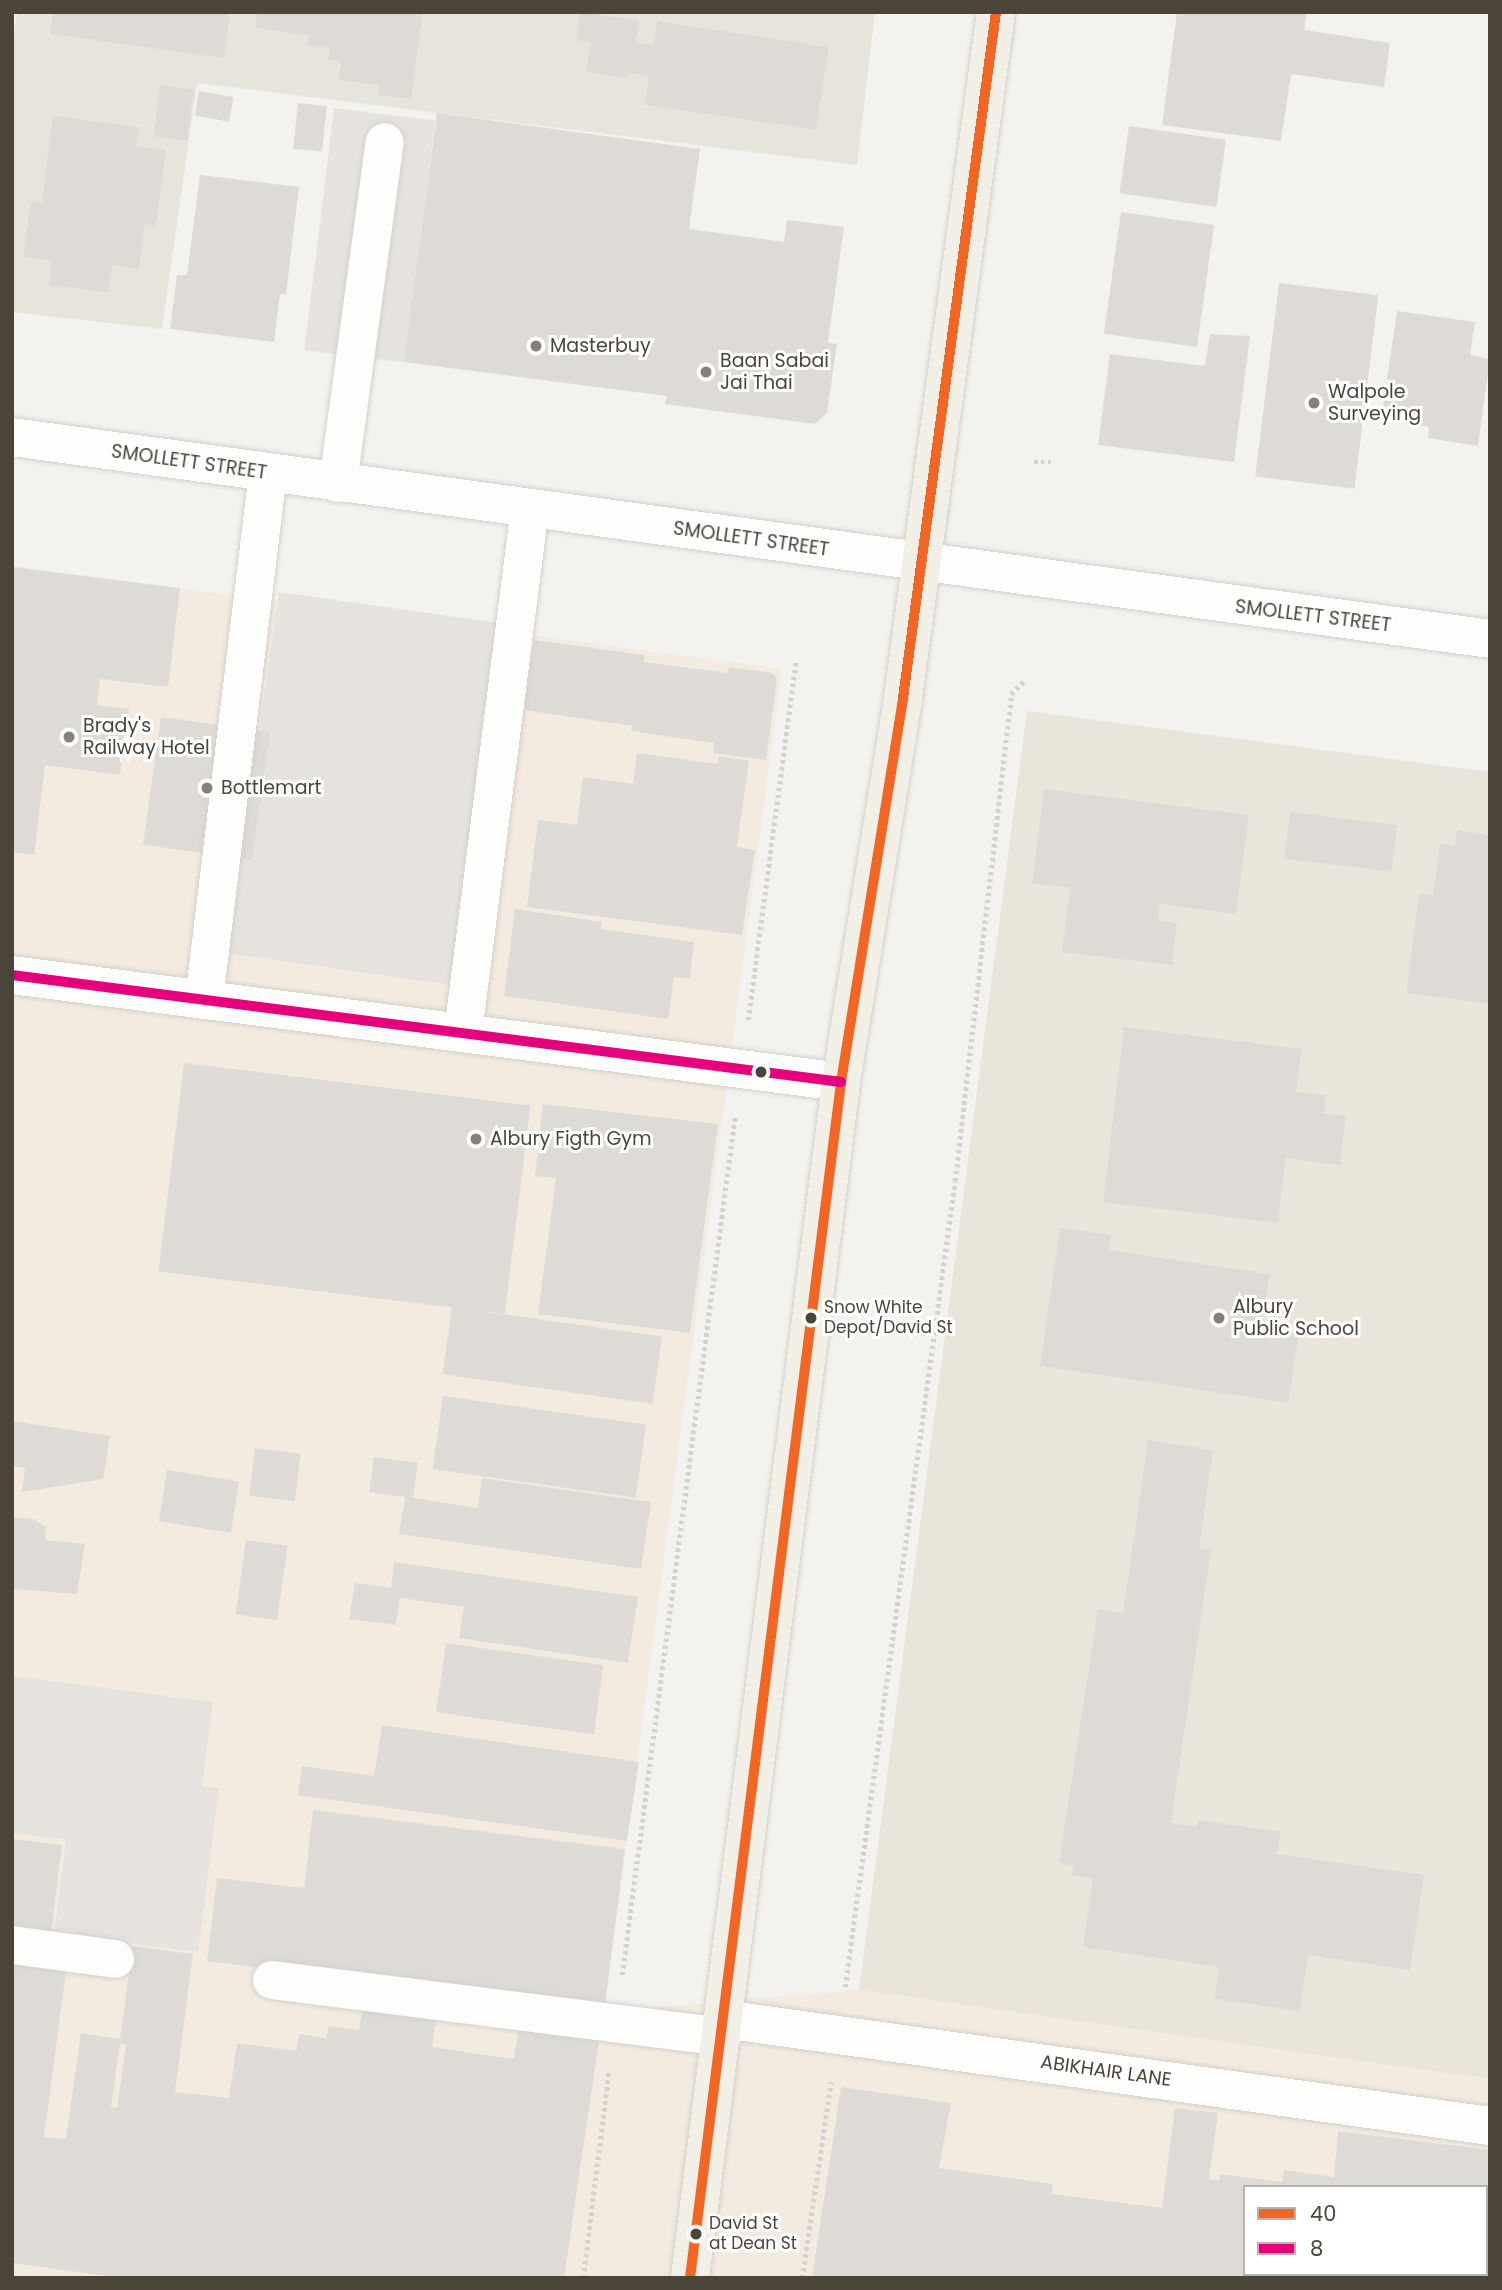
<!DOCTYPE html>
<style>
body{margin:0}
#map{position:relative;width:1502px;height:2290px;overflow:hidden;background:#f4f2ee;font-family:Poppins,sans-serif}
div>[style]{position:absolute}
.residential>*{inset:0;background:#e7e4dc}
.commercial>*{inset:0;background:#f3ebdf}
.education>*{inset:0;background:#eae5da}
.parking>*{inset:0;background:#e6e3df;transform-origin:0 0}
.building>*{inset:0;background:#dedbd6;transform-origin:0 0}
.path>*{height:4.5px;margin-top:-2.25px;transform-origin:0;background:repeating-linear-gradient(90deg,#d3d2cc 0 3.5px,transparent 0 7px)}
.roads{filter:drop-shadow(0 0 2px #d2d0cb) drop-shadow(0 0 2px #d2d0cb)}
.minor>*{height:38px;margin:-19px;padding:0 19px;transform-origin:19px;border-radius:19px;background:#fdfdfc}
.major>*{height:38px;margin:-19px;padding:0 19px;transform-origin:19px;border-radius:19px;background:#f2efe6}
.bus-1>*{height:10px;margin:-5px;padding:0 5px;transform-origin:5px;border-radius:5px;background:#f26522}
.bus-2>*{height:10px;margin:-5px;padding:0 5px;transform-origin:5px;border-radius:5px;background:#e5007d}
.dots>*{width:19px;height:19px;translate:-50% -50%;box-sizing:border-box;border:4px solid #fff;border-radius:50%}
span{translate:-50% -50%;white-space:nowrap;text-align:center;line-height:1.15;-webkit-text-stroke:6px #fff;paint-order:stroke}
.bus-label{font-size:17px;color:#4b4439}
.left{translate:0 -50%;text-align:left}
.poi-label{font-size:19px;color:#4b4439}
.street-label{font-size:19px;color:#4b4439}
.frame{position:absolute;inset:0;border:14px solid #4b4439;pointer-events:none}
.legend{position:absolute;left:1243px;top:2185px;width:245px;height:91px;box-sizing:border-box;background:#fff;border:2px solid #b7b4b0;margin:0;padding:9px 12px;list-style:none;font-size:21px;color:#4b4439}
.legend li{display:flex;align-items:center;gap:14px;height:35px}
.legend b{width:35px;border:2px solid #b7b4b0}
</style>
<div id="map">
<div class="residential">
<i style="clip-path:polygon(17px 12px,875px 12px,857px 165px,197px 83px,162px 329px,12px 312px,12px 49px)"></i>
</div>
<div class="commercial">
<i style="clip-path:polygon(evenodd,12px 566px,782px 669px,604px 2012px,859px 1990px,1490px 2079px,1490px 2278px,12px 2278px,12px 566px,1245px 2187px,1486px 2187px,1486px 2274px,1245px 2274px,1245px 2187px)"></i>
</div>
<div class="education">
<i style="clip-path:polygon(1027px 711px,1490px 772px,1490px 2079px,859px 1990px)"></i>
</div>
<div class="parking">
<i style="left:334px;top:108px;width:102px;height:244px;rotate:7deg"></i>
<i style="left:279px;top:592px;width:223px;height:365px;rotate:8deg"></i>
<i style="clip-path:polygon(12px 1676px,213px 1702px,202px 1786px,219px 1788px,198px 1952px,54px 1934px,66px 1840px,12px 1833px)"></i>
</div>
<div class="building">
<i style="clip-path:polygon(53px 12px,230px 12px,224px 58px,50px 34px)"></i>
<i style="clip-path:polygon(257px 12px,423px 12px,411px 99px,378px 95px,379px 85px,339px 80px,341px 61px,328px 60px,330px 48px,307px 45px,308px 35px,255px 28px)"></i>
<i style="clip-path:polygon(580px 12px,639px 20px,636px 42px,654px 45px,657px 21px,829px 47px,816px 130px,645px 105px,649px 76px,629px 73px,627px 78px,586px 72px,591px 43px,576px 40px)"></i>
<i style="clip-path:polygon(1177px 12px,1307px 12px,1304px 30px,1390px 43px,1384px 87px,1291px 74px,1281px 141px,1162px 125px)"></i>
<i style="left:160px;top:85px;width:34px;height:52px;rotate:7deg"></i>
<i style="left:199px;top:91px;width:35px;height:25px;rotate:10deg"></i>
<i style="left:298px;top:103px;width:29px;height:46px;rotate:6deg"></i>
<i style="clip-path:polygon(437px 113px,700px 149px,689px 229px,784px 242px,787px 220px,844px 227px,828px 343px,837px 344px,827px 413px,815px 424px,665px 404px,667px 396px,404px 362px)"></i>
<i style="clip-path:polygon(53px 116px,139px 127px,136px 146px,166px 150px,156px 226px,145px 224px,139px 269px,112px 265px,108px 292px,49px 285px,52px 260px,23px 257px,31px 201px,42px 203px)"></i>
<i style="left:1129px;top:126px;width:98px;height:68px;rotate:8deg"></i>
<i style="clip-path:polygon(200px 175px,299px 187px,286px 295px,280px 294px,274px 342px,170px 329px,177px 275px,187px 275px)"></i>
<i style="left:1121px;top:212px;width:94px;height:123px;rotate:8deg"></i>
<i style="left:1279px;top:283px;width:100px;height:195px;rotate:7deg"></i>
<i style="clip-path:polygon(1397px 311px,1475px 322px,1470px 355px,1490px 359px,1478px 446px,1428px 438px,1429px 427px,1381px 420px)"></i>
<i style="clip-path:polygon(1210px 334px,1250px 336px,1234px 462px,1098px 445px,1110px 354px,1205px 366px)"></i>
<i style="clip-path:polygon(12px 567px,180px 588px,168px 687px,100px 679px,97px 705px,129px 709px,120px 775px,45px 765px,34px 855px,12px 852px)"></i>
<i style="clip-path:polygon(534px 640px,644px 655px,644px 662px,728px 673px,729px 667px,772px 673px,777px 679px,766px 760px,713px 753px,714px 743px,631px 731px,633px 726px,524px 710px)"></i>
<i style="left:161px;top:717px;width:110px;height:129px;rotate:8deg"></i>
<i style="clip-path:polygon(637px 753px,718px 764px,719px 756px,749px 761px,737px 847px,755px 850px,742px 935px,527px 907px,538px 820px,577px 825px,583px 777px,633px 784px)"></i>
<i style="clip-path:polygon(1044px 789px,1249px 815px,1236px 914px,1160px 904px,1158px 920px,1177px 923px,1172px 965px,1062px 952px,1070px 888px,1032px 883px)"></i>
<i style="left:1290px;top:812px;width:108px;height:47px;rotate:7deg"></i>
<i style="clip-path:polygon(1457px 830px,1490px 835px,1490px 1004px,1406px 993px,1419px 894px,1433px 895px,1440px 843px,1455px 846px)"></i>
<i style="clip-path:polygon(515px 909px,602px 922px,601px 929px,694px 942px,690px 979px,674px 977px,668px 1019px,504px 996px)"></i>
<i style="clip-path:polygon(1124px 1027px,1302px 1049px,1296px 1092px,1326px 1095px,1324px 1113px,1346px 1116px,1340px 1165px,1286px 1158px,1278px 1223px,1103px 1202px)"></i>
<i style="left:184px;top:1063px;width:349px;height:210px;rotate:7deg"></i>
<i style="clip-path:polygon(543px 1104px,718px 1124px,690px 1333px,538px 1314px,556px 1178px,535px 1176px)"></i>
<i style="clip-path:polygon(1060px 1228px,1111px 1235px,1109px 1250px,1270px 1274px,1261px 1326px,1299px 1332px,1288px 1403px,1040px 1366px)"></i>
<i style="left:452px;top:1307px;width:212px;height:68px;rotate:8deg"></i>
<i style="left:443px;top:1396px;width:205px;height:74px;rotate:8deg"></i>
<i style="clip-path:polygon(12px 1421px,110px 1436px,103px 1479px,22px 1492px,25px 1468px,12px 1466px)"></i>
<i style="clip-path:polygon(1148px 1440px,1213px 1450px,1199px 1549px,1211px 1550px,1171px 1823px,1197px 1827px,1198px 1820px,1281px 1832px,1277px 1854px,1424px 1875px,1410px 1970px,1308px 1955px,1300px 2011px,1215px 1999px,1219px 1967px,1083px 1947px,1093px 1878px,1072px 1875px,1073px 1866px,1059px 1863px,1098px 1609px,1123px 1613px)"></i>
<i style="left:255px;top:1448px;width:46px;height:48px;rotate:7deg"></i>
<i style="clip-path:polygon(374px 1457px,418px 1463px,413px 1498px,478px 1508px,482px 1478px,651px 1502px,641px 1569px,399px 1534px,405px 1497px,369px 1492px)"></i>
<i style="left:167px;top:1470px;width:73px;height:52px;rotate:9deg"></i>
<i style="clip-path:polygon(12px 1517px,33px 1519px,46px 1527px,45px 1540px,85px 1544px,77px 1594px,15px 1589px,12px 1597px)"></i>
<i style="left:246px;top:1540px;width:42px;height:75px;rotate:8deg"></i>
<i style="clip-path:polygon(394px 1562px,638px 1597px,628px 1663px,459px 1638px,464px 1607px,400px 1598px,396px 1625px,349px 1619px,355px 1583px,391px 1588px)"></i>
<i style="left:446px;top:1643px;width:159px;height:70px;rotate:8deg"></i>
<i style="clip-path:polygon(382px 1725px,639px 1762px,627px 1841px,298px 1795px,302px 1766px,374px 1776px)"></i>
<i style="clip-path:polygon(313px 1810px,625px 1849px,604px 2012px,207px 1961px,217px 1878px,304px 1888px)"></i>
<i style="clip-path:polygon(12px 1839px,62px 1845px,51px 1933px,12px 1929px)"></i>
<i style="clip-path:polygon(evenodd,133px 1946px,193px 1954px,175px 2092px,229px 2098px,237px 2043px,296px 2051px,299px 2034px,326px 2038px,329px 2026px,359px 2030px,363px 2004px,437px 2015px,432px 2047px,514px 2059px,520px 2021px,600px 2034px,564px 2278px,123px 2278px,12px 2263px,12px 1958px,67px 1964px,44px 2137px,66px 2139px,81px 2033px,120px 2039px,133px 1946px,120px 2044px,126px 2045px,117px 2108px,111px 2107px,120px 2044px)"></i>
<i style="clip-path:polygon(evenodd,841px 2087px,951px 2103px,939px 2168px,1053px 2184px,1052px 2194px,1162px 2208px,1175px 2108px,1218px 2113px,1209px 2179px,1219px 2181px,1220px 2174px,1282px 2182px,1284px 2170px,1334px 2177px,1338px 2131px,1490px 2150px,1490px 2278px,812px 2278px,841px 2087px,1245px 2187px,1486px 2187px,1486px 2274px,1245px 2274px,1245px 2187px)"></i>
</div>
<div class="path">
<i style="left:1034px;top:462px;width:17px"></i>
<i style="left:748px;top:1020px;width:361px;rotate:-82.4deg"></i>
<i style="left:622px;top:1975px;width:866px;rotate:-82.51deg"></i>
<i style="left:845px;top:1987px;width:813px;rotate:-82.23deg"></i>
<i style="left:955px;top:1181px;width:490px;rotate:-83.4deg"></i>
<i style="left:1011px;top:694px;width:18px;rotate:-45deg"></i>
<i style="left:583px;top:2278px;width:210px;rotate:-82.9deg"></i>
<i style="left:802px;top:2278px;width:198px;rotate:-81.6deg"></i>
</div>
<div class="roads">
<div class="minor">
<i style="left:12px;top:437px;width:1492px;rotate:7.78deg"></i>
<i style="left:338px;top:483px;width:344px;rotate:-82.2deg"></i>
<i style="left:12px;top:975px;width:836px;rotate:7.35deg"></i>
<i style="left:204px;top:1000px;width:531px;rotate:-83.08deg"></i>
<i style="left:463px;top:1033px;width:529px;rotate:-82.73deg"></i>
<i style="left:12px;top:1945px;width:104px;rotate:7.7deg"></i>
<i style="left:272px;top:1980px;width:453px;rotate:7.2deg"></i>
<i style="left:723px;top:2019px;width:774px;rotate:7.94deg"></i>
</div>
<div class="major">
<i style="left:690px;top:2278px;width:1205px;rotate:-82.8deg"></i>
<i style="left:841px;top:1082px;width:389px;rotate:-80.8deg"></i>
<i style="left:903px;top:698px;width:692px;rotate:-82.28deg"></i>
</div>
</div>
<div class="bus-1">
<i style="left:690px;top:2278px;width:1205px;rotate:-82.8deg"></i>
<i style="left:841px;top:1082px;width:389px;rotate:-80.8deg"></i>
<i style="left:903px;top:698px;width:692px;rotate:-82.28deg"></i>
</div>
<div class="bus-2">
<i style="left:12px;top:975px;width:836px;rotate:7.35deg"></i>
</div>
<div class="dots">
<i style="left:536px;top:346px;background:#868178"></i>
<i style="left:706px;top:372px;background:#868178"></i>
<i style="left:1314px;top:403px;background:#868178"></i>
<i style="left:69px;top:737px;background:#868178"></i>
<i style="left:207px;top:788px;background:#868178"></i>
<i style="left:761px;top:1072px;background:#4b4439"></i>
<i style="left:476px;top:1139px;background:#868178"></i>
<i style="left:811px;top:1318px;background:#4b4439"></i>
<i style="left:1219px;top:1318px;background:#868178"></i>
<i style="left:696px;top:2234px;background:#4b4439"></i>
</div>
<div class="bus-label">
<span class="left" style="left:824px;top:1318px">Snow White<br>Depot/David St</span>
<span class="left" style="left:709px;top:2234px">David St<br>at Dean St</span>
</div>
<div class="poi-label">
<span class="left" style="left:550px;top:346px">Masterbuy</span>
<span class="left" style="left:720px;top:372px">Baan Sabai<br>Jai Thai</span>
<span class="left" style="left:1328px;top:403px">Walpole<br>Surveying</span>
<span class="left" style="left:83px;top:737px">Brady's<br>Railway Hotel</span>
<span class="left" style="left:221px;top:788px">Bottlemart</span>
<span class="left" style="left:490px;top:1139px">Albury Figth Gym</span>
<span class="left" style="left:1233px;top:1318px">Albury<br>Public School</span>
</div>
<div class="street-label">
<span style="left:189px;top:462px;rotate:8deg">SMOLLETT STREET</span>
<span style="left:751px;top:539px;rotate:8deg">SMOLLETT STREET</span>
<span style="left:1313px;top:616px;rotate:7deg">SMOLLETT STREET</span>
<span style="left:1106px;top:2071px;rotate:8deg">ABIKHAIR LANE</span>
</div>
<div class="frame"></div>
<ul class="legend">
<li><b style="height:9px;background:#f26522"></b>40</li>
<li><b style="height:9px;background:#e5007d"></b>8</li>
</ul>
</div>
